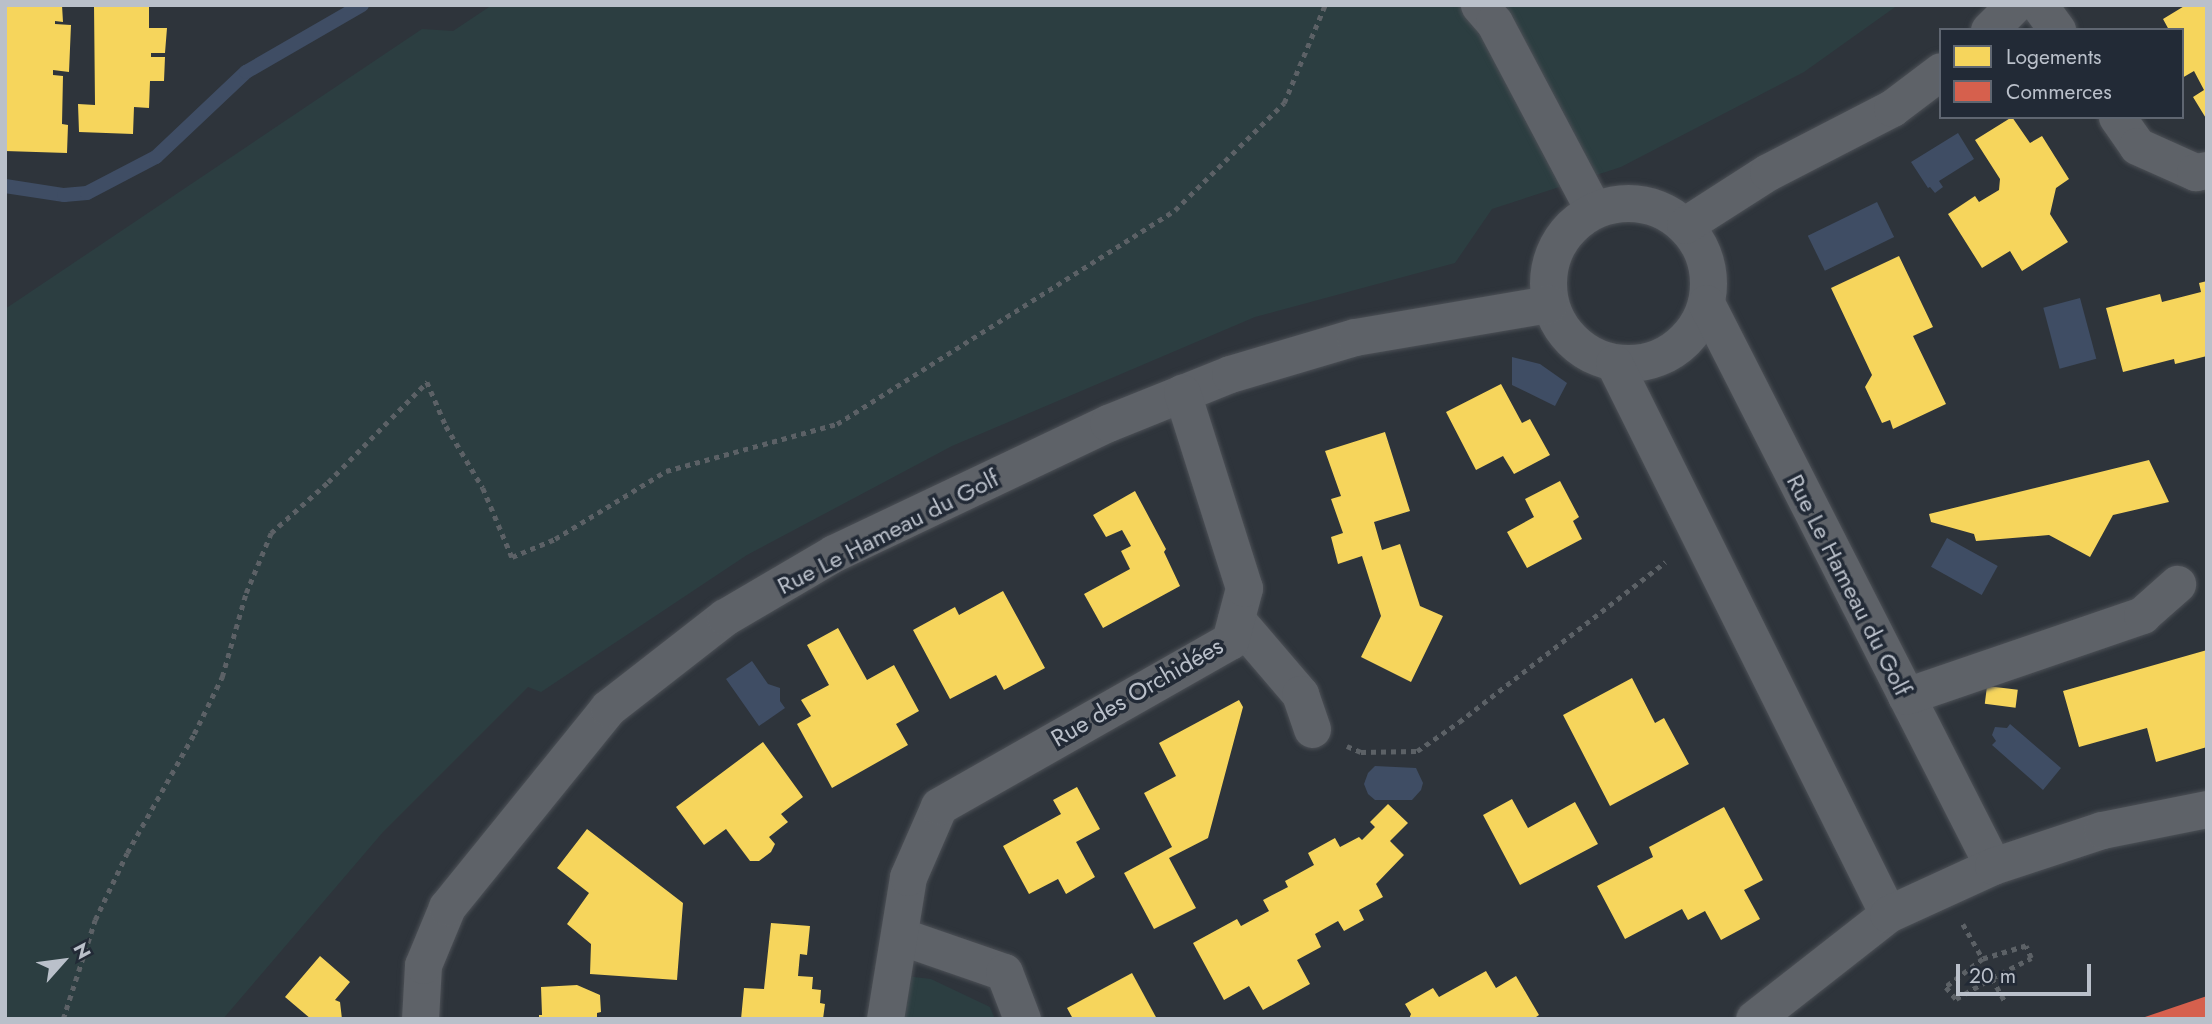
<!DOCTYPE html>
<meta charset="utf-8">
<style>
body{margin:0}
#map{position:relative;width:2212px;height:1024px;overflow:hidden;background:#2e343b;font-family:Jost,sans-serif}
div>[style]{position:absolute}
.green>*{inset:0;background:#2c3e41}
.water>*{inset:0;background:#3f4d64;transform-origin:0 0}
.homes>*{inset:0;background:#f6d55c;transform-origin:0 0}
.shops>*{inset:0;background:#d6604d}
.stream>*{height:14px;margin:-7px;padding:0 7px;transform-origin:7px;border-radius:7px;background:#3f4d64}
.path>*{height:4.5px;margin-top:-2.25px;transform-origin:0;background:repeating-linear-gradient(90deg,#5c6166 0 5px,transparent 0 10px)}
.roads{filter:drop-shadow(0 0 2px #4c5056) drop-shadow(0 0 2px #4c5056)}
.street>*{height:37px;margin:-18.5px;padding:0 18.5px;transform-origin:18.5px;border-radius:18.5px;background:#5e6268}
.street>.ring{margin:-18.5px;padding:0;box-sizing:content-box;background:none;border:37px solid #5e6268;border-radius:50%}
span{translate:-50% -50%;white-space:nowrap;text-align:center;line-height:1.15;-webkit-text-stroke:7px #222a36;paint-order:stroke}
.street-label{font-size:24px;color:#bac0ca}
.frame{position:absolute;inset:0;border:7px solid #bac0ca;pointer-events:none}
.legend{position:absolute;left:1939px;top:28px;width:245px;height:91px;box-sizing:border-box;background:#222a36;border:2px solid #5f6671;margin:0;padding:9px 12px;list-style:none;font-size:21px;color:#bac0ca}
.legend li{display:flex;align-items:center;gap:14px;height:35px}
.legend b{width:35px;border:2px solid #5f6671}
.north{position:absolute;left:28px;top:926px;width:70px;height:70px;-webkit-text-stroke:5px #222a36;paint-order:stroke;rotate:62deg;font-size:19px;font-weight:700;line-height:28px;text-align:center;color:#bac0ca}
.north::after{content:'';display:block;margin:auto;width:24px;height:32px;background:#bac0ca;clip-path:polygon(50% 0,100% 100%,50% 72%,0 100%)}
.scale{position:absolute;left:1956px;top:964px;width:135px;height:32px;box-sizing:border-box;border:4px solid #bac0ca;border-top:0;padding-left:9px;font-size:21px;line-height:24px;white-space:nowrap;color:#bac0ca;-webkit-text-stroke:5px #222a36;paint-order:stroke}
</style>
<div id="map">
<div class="green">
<i style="clip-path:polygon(492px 5px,1898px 5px,1804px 72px,1621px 167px,1492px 209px,1455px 263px,1255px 317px,952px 446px,747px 555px,541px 692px,528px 687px,383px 832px,223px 1019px,5px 1019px,5px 309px,422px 29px,453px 31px)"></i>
<i style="clip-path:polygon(906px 976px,931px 979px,990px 1007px,995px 1019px,902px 1019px)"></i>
</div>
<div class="water">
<i style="clip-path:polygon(1958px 133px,1974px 159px,1939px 181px,1943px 187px,1935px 193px,1930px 187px,1928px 188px,1911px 162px)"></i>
<i style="left:1877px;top:202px;width:39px;height:77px;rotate:64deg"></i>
<i style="left:2080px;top:298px;width:63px;height:38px;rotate:75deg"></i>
<i style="clip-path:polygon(1512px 357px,1540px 364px,1567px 383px,1555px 406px,1512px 385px)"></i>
<i style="left:1947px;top:538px;width:58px;height:33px;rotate:29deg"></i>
<i style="clip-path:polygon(752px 661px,768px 684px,780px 688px,780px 701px,785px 708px,759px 726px,726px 679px)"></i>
<i style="clip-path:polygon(2010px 724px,2061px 768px,2043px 790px,1992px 745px,1996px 741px,1992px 735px,1995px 727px,2007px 728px)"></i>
<i style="clip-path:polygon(1375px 766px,1416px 768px,1423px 783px,1421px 790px,1412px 800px,1375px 800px,1368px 794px,1364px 784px,1368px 773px)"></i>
</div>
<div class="homes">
<i style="clip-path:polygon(5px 5px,62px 5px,63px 22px,55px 21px,55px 24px,71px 25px,69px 72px,53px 70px,53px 75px,63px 76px,62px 124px,68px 125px,67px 153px,5px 151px)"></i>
<i style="clip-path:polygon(94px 5px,149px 5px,149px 28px,167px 28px,165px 53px,151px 53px,151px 57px,165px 57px,164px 81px,150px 81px,149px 108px,134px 107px,133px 134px,79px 132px,78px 104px,95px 105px)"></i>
<i style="clip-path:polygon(2186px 5px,2207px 5px,2207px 120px,2193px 97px,2204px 90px,2194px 71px,2182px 78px,2182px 30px,2169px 30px,2163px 19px)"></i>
<i style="clip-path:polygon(2012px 117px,2030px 143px,2042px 136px,2069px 179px,2056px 188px,2050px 214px,2068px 242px,2022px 271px,2010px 251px,1982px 268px,1948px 214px,1975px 196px,1979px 202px,1999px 190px,2000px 179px,1975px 140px)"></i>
<i style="clip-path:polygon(1899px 256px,1933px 327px,1913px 336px,1946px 404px,1893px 429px,1890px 420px,1882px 423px,1865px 387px,1872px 375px,1831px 288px)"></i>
<i style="clip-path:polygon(2207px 281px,2207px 356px,2175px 364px,2174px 359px,2123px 372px,2106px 308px,2160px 294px,2162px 302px,2201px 292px,2199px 283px)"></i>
<i style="clip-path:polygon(1501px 384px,1522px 423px,1530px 419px,1550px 455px,1514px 474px,1503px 456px,1476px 470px,1446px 412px)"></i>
<i style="clip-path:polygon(1385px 432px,1410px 511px,1374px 522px,1382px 550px,1400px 544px,1420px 606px,1443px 616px,1411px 682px,1361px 657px,1381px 616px,1362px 556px,1338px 564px,1331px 537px,1343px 533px,1331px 499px,1341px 496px,1325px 451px)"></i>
<i style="clip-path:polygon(2149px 460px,2169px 502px,2113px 515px,2090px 557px,2049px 535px,1976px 541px,1974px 534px,1931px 522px,1929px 514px)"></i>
<i style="clip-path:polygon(1560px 481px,1579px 517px,1573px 521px,1582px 539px,1527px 568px,1507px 532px,1534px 517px,1525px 499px)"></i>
<i style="clip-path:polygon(1135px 491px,1166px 549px,1164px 552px,1180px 586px,1103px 628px,1084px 594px,1130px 569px,1121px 551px,1131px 546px,1122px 530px,1106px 537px,1093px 515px)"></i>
<i style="clip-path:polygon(1003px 591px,1045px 668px,1004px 690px,996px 675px,950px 699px,913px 630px,955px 607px,959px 615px)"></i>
<i style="clip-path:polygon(838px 628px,867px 680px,894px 665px,919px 711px,896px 724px,908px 745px,832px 788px,797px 724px,811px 716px,801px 700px,829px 685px,807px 645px)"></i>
<i style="clip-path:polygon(2207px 650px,2207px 747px,2156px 762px,2147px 728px,2079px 747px,2063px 691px)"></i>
<i style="clip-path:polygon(1632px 678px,1655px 723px,1664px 718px,1689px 764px,1610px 806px,1563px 715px)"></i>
<i style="left:1987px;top:686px;width:31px;height:18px;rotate:7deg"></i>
<i style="clip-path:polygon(1239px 700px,1243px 707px,1208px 838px,1169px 858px,1196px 908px,1154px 929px,1124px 873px,1172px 847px,1144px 793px,1176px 776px,1159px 743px)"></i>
<i style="clip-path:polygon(763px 742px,803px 797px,781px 814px,788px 822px,769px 837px,775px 844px,771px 852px,759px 861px,750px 861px,726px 829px,704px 845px,676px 807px)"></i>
<i style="clip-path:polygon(1077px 787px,1100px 829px,1076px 842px,1095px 877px,1066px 894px,1058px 879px,1029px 894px,1003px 846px,1061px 814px,1053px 800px)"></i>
<i style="clip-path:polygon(1512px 799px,1528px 828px,1575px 802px,1598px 844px,1520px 885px,1483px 815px)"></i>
<i style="clip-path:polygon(1388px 804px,1408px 823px,1390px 841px,1404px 855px,1376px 884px,1383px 897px,1359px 910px,1364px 920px,1344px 931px,1338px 921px,1315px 934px,1321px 947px,1297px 960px,1310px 984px,1263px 1010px,1249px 986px,1224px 1000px,1193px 943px,1237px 919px,1241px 926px,1269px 911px,1263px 900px,1288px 887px,1285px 881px,1314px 865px,1308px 853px,1335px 838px,1340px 847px,1359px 837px,1362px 840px,1375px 827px,1370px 822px)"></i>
<i style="clip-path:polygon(1724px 807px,1763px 880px,1744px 890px,1760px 919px,1721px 940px,1705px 911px,1688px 920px,1682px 909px,1625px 939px,1597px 886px,1653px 857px,1649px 847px)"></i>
<i style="clip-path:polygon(587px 829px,683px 903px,677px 980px,590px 974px,591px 944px,567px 924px,589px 893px,557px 868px)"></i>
<i style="clip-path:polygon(771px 923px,810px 926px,807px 955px,800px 954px,798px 976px,813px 977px,812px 989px,821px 990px,820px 1003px,825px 1004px,823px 1019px,741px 1019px,744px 988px,764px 989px)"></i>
<i style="clip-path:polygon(320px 956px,350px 982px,335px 1000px,340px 1002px,342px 1019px,311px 1019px,285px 997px)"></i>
<i style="clip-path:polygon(1486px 971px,1496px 988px,1516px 976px,1539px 1015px,1533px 1019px,1409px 1019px,1411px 1014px,1405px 1004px,1433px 988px,1439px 997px)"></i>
<i style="clip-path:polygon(1132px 973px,1157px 1019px,1073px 1019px,1067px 1008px)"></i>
<i style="clip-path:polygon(577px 985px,600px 995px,601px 1012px,597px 1013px,597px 1019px,539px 1019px,539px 1015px,542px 1015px,541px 987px)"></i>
</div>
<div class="shops">
<i style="clip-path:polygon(2207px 996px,2207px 1019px,2142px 1019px,2142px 1018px)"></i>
</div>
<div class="stream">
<i style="left:5px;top:186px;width:60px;rotate:8.7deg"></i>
<i style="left:64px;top:195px;width:23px;rotate:-5deg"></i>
<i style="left:87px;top:193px;width:78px;rotate:-27.6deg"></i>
<i style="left:156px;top:157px;width:124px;rotate:-43.4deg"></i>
<i style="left:246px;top:72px;width:134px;rotate:-30deg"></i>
</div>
<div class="path">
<i style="left:1347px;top:746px;width:15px;rotate:23deg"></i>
<i style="left:1361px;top:752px;width:56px;rotate:-1deg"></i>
<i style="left:1417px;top:751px;width:51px;rotate:-34.6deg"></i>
<i style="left:1459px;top:722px;width:261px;rotate:-37.8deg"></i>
<i style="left:1963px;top:924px;width:40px;rotate:60.3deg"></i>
<i style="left:1992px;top:978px;width:44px;rotate:-27.1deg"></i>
<i style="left:2031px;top:958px;width:13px;rotate:-113deg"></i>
<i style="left:2026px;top:946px;width:45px;rotate:163.2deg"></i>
<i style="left:1983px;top:959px;width:46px;rotate:142.9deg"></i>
<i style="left:1946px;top:987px;width:16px;rotate:50deg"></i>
<i style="left:1956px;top:999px;width:42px;rotate:-30.3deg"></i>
<i style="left:1992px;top:978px;width:29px;rotate:61deg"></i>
<i style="left:63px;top:1019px;width:104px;rotate:-72.1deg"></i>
<i style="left:95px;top:920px;width:74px;rotate:-64.5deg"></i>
<i style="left:127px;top:853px;width:137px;rotate:-60.6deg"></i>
<i style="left:194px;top:734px;width:64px;rotate:-63.8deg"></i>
<i style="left:222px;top:677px;width:87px;rotate:-74.1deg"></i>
<i style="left:246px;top:593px;width:65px;rotate:-67.4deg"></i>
<i style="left:271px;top:533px;width:76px;rotate:-41.8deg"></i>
<i style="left:328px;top:482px;width:141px;rotate:-45.3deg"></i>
<i style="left:427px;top:382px;width:48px;rotate:66.6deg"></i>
<i style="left:446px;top:426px;width:72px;rotate:59.2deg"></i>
<i style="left:483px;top:488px;width:75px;rotate:67.2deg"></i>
<i style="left:512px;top:557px;width:47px;rotate:-22.7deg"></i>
<i style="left:555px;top:539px;width:130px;rotate:-31.5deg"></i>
<i style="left:666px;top:471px;width:177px;rotate:-15.4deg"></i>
<i style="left:837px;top:424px;width:400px;rotate:-32.3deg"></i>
<i style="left:1175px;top:210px;width:153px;rotate:-44.5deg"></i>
<i style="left:1284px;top:103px;width:106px;rotate:-67.3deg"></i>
</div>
<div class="roads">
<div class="street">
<i style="left:1479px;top:5px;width:23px;rotate:49deg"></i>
<i style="left:1494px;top:22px;width:212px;rotate:62.1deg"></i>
<i style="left:2039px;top:5px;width:31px;rotate:54deg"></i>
<i style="left:1989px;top:30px;width:35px;rotate:-45deg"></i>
<i style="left:2117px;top:117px;width:35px;rotate:55deg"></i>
<i style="left:2137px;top:146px;width:64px;rotate:24.1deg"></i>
<i style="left:2195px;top:172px;width:12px;rotate:-9deg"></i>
<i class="ring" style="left:1548px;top:203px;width:123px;height:123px"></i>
<i style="left:1685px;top:225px;width:98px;rotate:-32.6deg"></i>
<i style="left:1768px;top:172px;width:140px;rotate:-27.3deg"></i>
<i style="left:1892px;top:108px;width:61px;rotate:-37.1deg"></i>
<i style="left:1706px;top:303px;width:632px;rotate:62.99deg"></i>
<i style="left:1614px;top:363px;width:615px;rotate:63.56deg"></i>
<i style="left:1236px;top:619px;width:99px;rotate:49.5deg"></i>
<i style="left:1300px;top:694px;width:37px;rotate:71deg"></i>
<i style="left:1906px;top:696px;width:250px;rotate:-18.9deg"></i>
<i style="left:2142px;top:615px;width:47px;rotate:-41.5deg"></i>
<i style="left:900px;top:936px;width:110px;rotate:19.1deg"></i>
<i style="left:1004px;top:972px;width:50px;rotate:69deg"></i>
<i style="left:420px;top:1019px;width:54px;rotate:-86.8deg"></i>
<i style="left:423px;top:965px;width:63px;rotate:-67.5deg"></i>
<i style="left:447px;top:907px;width:256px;rotate:-51deg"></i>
<i style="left:608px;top:708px;width:148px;rotate:-37.9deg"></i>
<i style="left:725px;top:617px;width:126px;rotate:-30.4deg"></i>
<i style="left:834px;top:553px;width:303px;rotate:-25.4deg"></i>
<i style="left:1108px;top:423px;width:131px;rotate:-21.9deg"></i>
<i style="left:1230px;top:374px;width:130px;rotate:-16.5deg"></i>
<i style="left:1355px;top:337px;width:197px;rotate:-9.7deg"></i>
<i style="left:885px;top:1019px;width:144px;rotate:-80.8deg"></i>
<i style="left:908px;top:877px;width:77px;rotate:-66.4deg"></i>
<i style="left:939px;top:806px;width:335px;rotate:-29.6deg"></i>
<i style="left:1230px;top:641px;width:55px;rotate:-75.2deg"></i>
<i style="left:1244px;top:588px;width:205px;rotate:-107.6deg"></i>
<i style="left:1754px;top:1019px;width:170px;rotate:-38.1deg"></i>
<i style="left:1888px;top:914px;width:115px;rotate:-24.6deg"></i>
<i style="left:1993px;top:866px;width:115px;rotate:-18.3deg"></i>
<i style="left:2102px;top:830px;width:107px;rotate:-11.3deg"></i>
</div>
</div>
<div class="street-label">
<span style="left:888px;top:532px;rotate:-27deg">Rue Le Hameau du Golf</span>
<span style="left:1849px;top:585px;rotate:63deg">Rue Le Hameau du Golf</span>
<span style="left:1137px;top:692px;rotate:-30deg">Rue des Orchidées</span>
</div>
<div class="frame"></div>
<ul class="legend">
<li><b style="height:19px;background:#f6d55c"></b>Logements</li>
<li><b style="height:19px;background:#d6604d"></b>Commerces</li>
</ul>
<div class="north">N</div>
<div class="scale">20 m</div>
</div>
